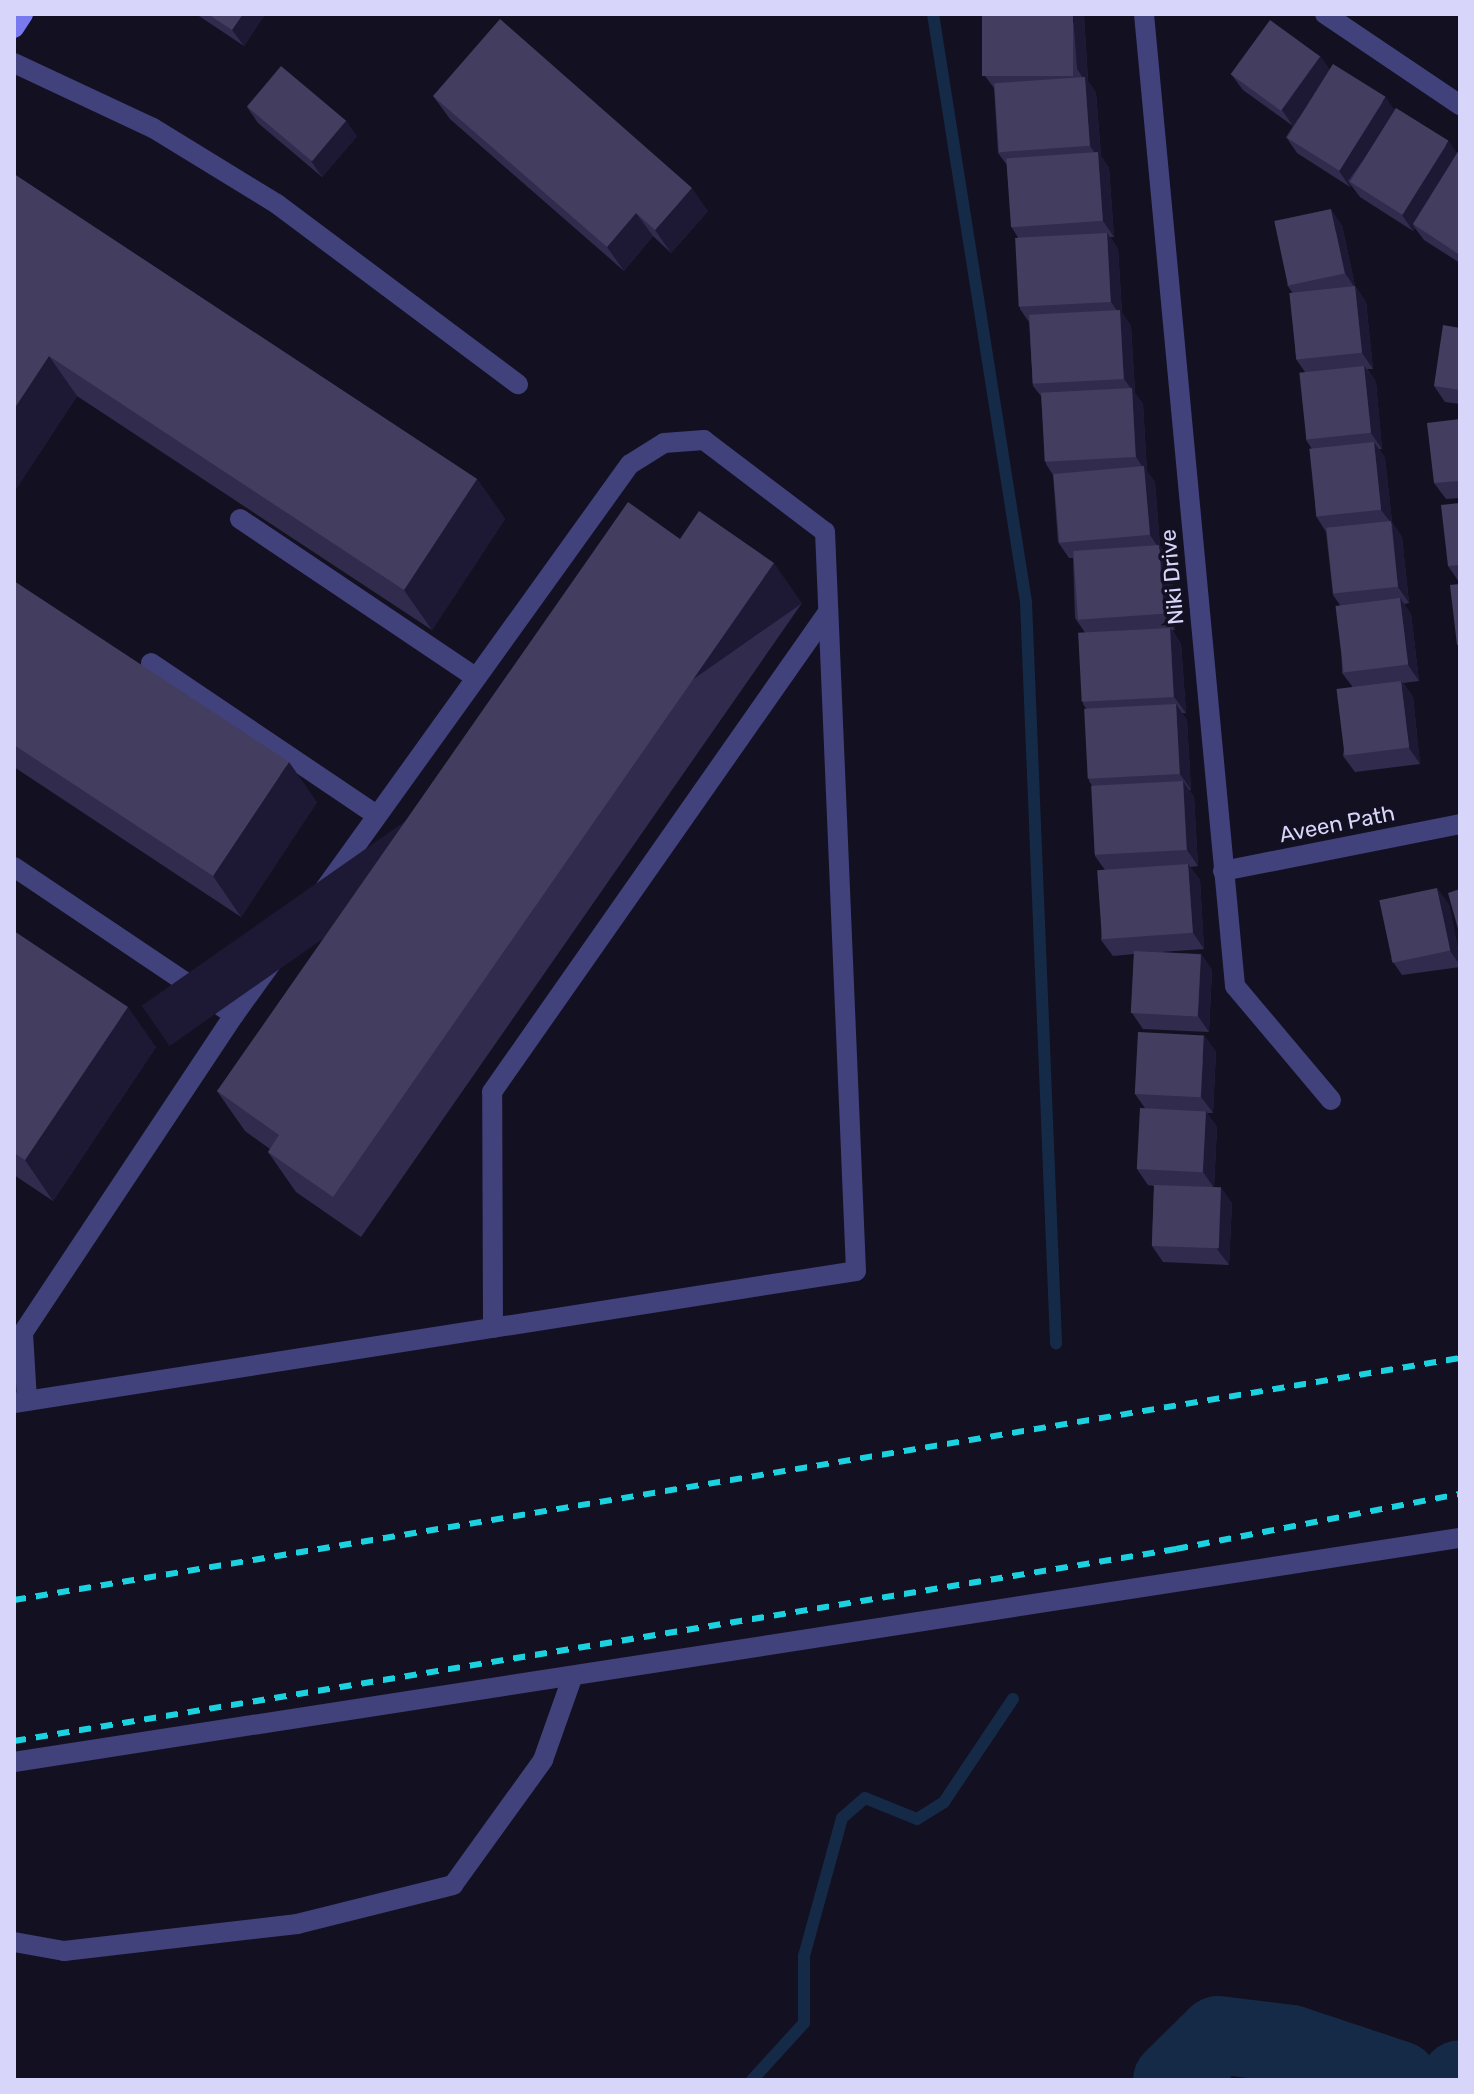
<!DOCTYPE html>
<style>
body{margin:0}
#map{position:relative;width:1474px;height:2094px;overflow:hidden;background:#131021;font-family:Rubik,sans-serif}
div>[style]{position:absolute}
.stream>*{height:12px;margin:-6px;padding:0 6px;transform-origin:6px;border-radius:6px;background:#152a46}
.river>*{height:78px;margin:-39px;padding:0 39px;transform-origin:39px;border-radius:39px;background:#152a46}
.lane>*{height:20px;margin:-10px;padding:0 10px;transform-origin:10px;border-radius:10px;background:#41417b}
.street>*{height:20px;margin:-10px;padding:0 10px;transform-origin:10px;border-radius:10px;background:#41417b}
.secondary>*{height:20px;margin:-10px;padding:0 10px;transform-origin:10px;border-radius:10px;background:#7878ef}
.rail>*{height:6px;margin-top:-3px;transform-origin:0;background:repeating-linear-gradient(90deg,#1bd3e0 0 12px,transparent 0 22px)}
.wall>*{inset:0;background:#312c4d}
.shaded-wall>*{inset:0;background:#1d1934;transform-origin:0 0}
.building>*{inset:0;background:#433e60;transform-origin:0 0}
span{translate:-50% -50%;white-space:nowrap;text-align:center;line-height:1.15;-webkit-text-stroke:7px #131021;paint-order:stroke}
.street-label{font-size:22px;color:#d8d5fa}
.frame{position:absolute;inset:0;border:16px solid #d8d5fa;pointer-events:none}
</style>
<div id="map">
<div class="stream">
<i style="left:933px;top:14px;width:595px;rotate:81.01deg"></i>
<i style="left:1026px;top:602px;width:742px;rotate:87.68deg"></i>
<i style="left:752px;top:2080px;width:77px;rotate:-47.6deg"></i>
<i style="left:804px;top:2023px;width:67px;rotate:-90deg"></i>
<i style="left:804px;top:1956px;width:143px;rotate:-74.6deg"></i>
<i style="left:842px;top:1818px;width:30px;rotate:-41deg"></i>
<i style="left:865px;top:1798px;width:56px;rotate:22deg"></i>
<i style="left:917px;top:1819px;width:32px;rotate:-32deg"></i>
<i style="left:944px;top:1802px;width:124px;rotate:-56.2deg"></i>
</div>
<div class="river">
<i style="left:1172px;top:2080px;width:64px;rotate:-44.4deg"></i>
<i style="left:1218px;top:2035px;width:74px;rotate:7deg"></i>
<i style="left:1291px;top:2044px;width:114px;rotate:18.4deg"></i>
<i style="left:1459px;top:2080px;width:1px;rotate:-45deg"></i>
</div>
<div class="lane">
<i style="left:14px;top:63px;width:153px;rotate:25.1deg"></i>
<i style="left:153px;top:128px;width:145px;rotate:31.5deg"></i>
<i style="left:277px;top:204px;width:301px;rotate:36.8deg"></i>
<i style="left:240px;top:519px;width:283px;rotate:33.9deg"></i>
<i style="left:151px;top:663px;width:272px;rotate:34deg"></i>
<i style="left:14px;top:867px;width:265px;rotate:33.9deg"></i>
<i style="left:234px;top:1015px;width:382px;rotate:123.6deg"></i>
<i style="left:23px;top:1333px;width:68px;rotate:86.6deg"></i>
<i style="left:493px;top:1328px;width:236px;rotate:-90.2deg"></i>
<i style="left:492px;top:1092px;width:586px;rotate:-55.01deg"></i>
<i style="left:14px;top:1403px;width:852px;rotate:-8.91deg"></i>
<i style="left:856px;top:1271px;width:740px;rotate:-92.4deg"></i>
<i style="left:825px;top:532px;width:152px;rotate:-142.8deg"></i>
<i style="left:704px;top:440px;width:40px;rotate:175.7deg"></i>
<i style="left:664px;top:443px;width:40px;rotate:148deg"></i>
<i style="left:630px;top:464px;width:679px;rotate:125.7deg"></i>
<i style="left:14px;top:1762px;width:1463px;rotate:-8.81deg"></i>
<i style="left:14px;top:1942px;width:51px;rotate:10.2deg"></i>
<i style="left:64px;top:1951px;width:235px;rotate:-6.6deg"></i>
<i style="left:297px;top:1924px;width:161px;rotate:-14deg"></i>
<i style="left:453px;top:1885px;width:154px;rotate:-54.2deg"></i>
<i style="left:543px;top:1760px;width:87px;rotate:-70.5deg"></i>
</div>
<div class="street">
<i style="left:1144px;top:14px;width:976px;rotate:84.65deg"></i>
<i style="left:1235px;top:986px;width:149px;rotate:49.9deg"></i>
<i style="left:1325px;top:14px;width:163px;rotate:34deg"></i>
<i style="left:1223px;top:871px;width:242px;rotate:-11.2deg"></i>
</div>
<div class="secondary">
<i style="left:14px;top:28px;width:17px;rotate:-57deg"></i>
</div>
<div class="rail">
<i style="left:14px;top:1600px;width:1466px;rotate:-9.5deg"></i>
<i style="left:14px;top:1741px;width:1178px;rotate:-9.38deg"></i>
<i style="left:1176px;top:1549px;width:289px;rotate:-11deg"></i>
</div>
<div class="wall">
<i style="clip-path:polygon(196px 14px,265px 14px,244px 46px)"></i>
<i style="clip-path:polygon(1084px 16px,1088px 81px,1096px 93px,1101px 156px,1109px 168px,1114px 237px,1110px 237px,1118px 249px,1122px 313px,1131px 326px,1135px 393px,1143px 404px,1147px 471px,1155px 482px,1160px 546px,1171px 561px,1175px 630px,1172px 630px,1181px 644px,1186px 713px,1182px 713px,1187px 720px,1191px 790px,1189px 790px,1194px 797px,1198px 866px,1190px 867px,1200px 880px,1204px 949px,1161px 952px,1201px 954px,1212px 970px,1209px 1032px,1143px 1029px,1132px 1013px,1134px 954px,1113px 956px,1101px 940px,1105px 870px,1095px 856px,1093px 787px,1089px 781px,1088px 711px,1083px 704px,1086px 634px,1075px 618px,1073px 558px,1069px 558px,1058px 542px,1053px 475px,1046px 464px,1041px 396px,1033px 386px,1029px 322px,1020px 309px,1019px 239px,1012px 228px,1007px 165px,998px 153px,994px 88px,985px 76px)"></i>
<i style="clip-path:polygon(1320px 56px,1329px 69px,1394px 109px,1457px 153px,1460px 151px,1460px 263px,1424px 240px,1415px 228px,1413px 231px,1360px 197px,1351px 185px,1350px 187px,1297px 153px,1286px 137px,1293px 126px,1243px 90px,1231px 74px)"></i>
<i style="clip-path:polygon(433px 96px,708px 211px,671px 253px,653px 236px,624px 271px,450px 119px)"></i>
<i style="clip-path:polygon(247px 107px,357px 136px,322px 177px,258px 123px)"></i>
<i style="clip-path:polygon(14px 174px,477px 479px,505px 519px,432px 630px,77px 396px,14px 492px)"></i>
<i style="clip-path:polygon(1342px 225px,1355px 286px,1366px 302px,1373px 369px,1367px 369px,1376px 382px,1382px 449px,1379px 449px,1385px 458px,1392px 522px,1402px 537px,1409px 603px,1404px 604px,1411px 614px,1419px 681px,1403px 683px,1413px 697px,1420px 764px,1355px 772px,1343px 756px,1352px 686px,1342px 673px,1340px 605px,1333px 595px,1326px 532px,1316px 516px,1312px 449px,1306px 440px,1305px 372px,1296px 359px,1292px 292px,1287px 285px)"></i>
<i style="clip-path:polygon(1460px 328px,1460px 404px,1445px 402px,1434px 386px)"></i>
<i style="clip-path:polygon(1460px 419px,1460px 498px,1446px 499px,1434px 483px)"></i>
<i style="clip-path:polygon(1460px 503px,1460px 582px,1459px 582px,1448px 566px)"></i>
<i style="clip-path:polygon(680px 539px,802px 603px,361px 1237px,296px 1192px,268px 1152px,270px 1149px,245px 1131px,217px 1091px)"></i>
<i style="clip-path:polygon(14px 581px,317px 802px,241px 917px,14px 767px)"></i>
<i style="clip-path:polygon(1449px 904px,1460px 959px,1460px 967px,1402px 975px,1391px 959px)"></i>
<i style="clip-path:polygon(14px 931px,156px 1047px,53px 1201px,14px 1175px)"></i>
<i style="clip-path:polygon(1216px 1051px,1213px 1113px,1207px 1113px,1217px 1127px,1214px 1187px,1232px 1203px,1229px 1265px,1163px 1262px,1152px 1246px,1154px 1186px,1148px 1185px,1137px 1169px,1145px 1108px,1135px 1094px)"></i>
</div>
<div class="shaded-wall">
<i style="clip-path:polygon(243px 14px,265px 14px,244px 46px,232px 30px)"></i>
<i style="clip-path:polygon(1073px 14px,1082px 14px,1084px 16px,1088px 81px,1096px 93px,1101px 156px,1109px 168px,1114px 237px,1103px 221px,1098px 158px,1090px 146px,1085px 81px,1077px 69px)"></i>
<i style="clip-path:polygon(1320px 56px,1332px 72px,1293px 126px,1282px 110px)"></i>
<i style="clip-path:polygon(1386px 97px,1397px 114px,1348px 181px,1351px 185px,1350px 187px,1339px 171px)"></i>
<i style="clip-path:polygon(346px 120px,357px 136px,322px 177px,311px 161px)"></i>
<i style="clip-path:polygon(1449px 141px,1460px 158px,1413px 224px,1415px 228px,1413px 231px,1402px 215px)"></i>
<i style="clip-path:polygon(692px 188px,708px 211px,671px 253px,655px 230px)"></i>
<i style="clip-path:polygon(1331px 209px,1342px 225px,1355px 286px,1366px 302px,1373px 369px,1362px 353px,1355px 288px,1345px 273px)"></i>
<i style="clip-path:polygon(636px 213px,653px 236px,624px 271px,607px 247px)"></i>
<i style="clip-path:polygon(1107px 233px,1118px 249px,1122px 313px,1131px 326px,1135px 393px,1143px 404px,1147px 471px,1155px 482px,1160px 546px,1171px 561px,1175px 630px,1164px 614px,1160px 550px,1150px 535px,1144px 469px,1136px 457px,1132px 390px,1124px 379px,1120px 315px,1111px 302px)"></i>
<i style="clip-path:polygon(49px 356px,77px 396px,14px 492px,14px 409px)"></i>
<i style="clip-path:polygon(1364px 366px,1376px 382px,1382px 449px,1371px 433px)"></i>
<i style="clip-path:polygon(1374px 442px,1385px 458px,1392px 522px,1402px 537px,1409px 603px,1398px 587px,1392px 524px,1381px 510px)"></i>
<i style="clip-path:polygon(477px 479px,505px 519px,432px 630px,404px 590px)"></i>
<i style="left:774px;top:563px;width:49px;height:772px;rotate:55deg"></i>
<i style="clip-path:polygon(1400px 598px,1411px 614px,1419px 681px,1408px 665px)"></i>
<i style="clip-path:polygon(1170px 628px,1181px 644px,1186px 713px,1174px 697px)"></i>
<i style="clip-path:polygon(1401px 681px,1413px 697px,1420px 764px,1409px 748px)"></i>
<i style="clip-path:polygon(1176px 704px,1187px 720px,1191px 790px,1180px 774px)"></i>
<i style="clip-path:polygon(289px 762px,317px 802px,241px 917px,213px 876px)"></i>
<i style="clip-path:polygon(1183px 781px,1194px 797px,1198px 866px,1187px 850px)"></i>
<i style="clip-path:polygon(1188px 864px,1200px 880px,1204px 949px,1193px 933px)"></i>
<i style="clip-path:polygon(1437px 888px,1449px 904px,1460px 959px,1460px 965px,1450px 951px)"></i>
<i style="clip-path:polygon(1201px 954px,1212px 970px,1209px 1032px,1198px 1016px)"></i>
<i style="clip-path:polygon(128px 1007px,156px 1047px,53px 1201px,25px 1160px)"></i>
<i style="clip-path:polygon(1204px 1035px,1216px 1051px,1213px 1113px,1201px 1097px)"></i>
<i style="clip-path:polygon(1206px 1111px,1217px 1127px,1214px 1188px,1203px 1172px)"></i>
<i style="clip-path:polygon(1221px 1187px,1232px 1203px,1229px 1265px,1217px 1249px)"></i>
</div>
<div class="building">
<i style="clip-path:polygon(208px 14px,243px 14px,232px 30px)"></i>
<i style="left:982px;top:14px;width:91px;height:62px"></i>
<i style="clip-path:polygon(500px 19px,692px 188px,655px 230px,636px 213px,607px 247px,433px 96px)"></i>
<i style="left:1270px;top:20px;width:62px;height:67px;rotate:36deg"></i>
<i style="left:1333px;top:64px;width:62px;height:87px;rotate:32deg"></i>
<i style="left:281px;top:66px;width:85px;height:53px;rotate:40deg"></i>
<i style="left:1085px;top:77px;width:69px;height:91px;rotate:86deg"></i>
<i style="left:1396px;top:108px;width:62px;height:87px;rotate:32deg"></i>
<i style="clip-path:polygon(1459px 150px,1460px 151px,1460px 255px,1413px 224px)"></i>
<i style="left:1098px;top:152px;width:69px;height:92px;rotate:86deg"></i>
<i style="clip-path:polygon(14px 174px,477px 479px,404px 590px,49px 356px,14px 409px)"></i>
<i style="left:1331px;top:209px;width:66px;height:58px;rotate:78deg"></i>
<i style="left:1107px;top:233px;width:69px;height:92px;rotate:87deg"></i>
<i style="left:1355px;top:286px;width:67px;height:66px;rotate:84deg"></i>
<i style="left:1120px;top:310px;width:69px;height:91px;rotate:87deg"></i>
<i style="clip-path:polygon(1443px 325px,1460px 328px,1460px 390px,1434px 386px)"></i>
<i style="left:1364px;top:366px;width:67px;height:65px;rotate:84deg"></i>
<i style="left:1132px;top:388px;width:69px;height:91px;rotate:87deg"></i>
<i style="clip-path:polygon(1460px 419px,1460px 481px,1434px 483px,1427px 423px)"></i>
<i style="left:1374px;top:442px;width:68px;height:65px;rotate:84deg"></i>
<i style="left:1144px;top:466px;width:69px;height:91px;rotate:85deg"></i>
<i style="clip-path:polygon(628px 502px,680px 539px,699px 511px,774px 563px,333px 1197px,268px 1152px,279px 1135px,217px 1091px)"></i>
<i style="clip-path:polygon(1460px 503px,1460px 565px,1448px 566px,1441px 505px)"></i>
<i style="left:1391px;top:521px;width:66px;height:65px;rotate:84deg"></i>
<i style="left:1159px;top:545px;width:69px;height:86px;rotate:86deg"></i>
<i style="clip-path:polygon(14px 581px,289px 762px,213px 876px,14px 745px)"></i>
<i style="clip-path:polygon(1460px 584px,1460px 645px,1457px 645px,1450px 585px)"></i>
<i style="left:1400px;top:598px;width:67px;height:65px;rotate:83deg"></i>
<i style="left:1170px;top:628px;width:69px;height:92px;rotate:87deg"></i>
<i style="left:1401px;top:681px;width:67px;height:65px;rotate:83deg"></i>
<i style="left:1176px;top:704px;width:70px;height:92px;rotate:87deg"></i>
<i style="left:1183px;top:781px;width:69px;height:92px;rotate:87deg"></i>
<i style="left:1188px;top:864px;width:69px;height:91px;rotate:86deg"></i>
<i style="left:1437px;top:888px;width:64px;height:59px;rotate:78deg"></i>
<i style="clip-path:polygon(1460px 889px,1460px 936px,1448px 893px)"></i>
<i style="clip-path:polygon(14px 931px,128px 1007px,25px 1160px,14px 1153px)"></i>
<i style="left:1134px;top:951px;width:67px;height:62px;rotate:3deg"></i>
<i style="left:1138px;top:1032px;width:66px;height:62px;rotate:3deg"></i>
<i style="left:1140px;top:1108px;width:66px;height:61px;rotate:3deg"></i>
<i style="left:1154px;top:1185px;width:67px;height:61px;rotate:2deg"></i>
</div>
<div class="street-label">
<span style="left:1172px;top:577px;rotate:-95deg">Niki Drive</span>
<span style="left:1337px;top:824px;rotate:-11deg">Aveen Path</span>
</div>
<div class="frame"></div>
</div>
